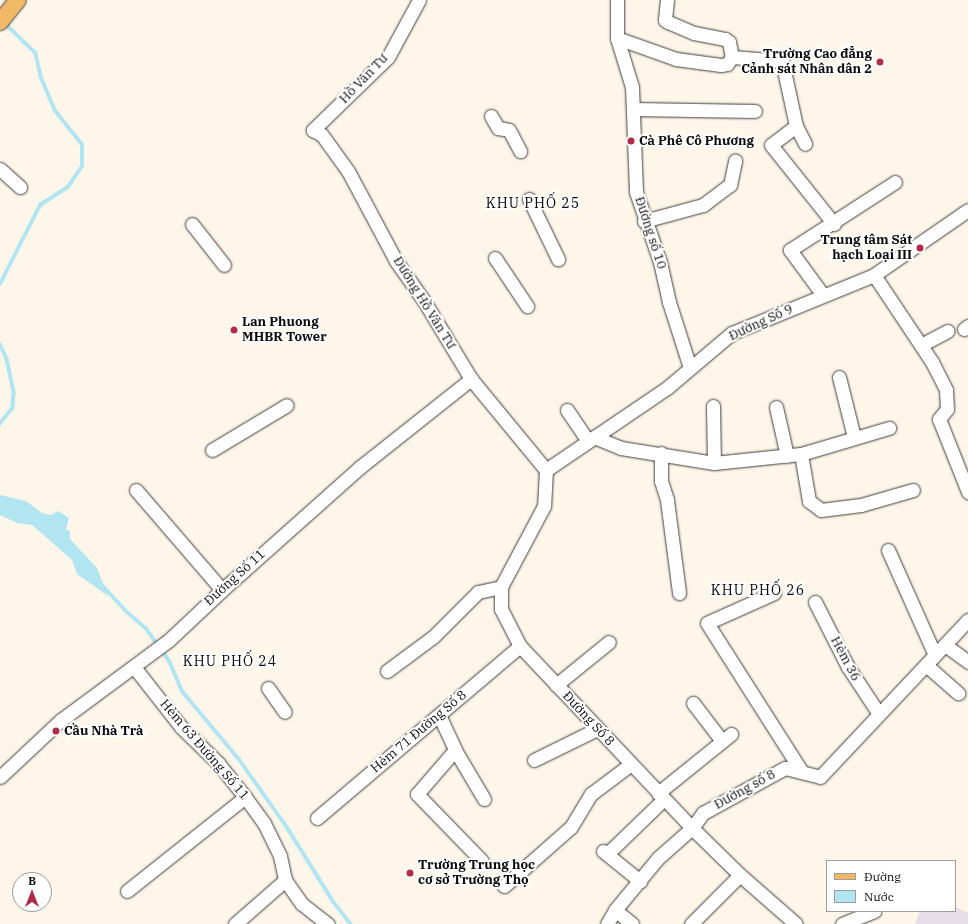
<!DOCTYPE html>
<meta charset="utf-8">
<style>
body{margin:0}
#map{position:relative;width:968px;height:924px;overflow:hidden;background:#fef6e9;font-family:"IBM Plex Serif",serif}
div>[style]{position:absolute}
.industrial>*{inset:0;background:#e6dfe9}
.water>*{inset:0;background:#b1e5f2}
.stream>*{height:3.5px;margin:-1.75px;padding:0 1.75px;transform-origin:1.75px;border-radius:1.75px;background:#b1e5f2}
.roads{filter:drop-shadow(0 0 1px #3d3d3d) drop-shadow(0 0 1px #3d3d3d)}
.minor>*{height:13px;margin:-6.5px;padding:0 6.5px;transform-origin:6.5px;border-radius:6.5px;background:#fff}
.major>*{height:16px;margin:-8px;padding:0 8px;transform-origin:8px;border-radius:8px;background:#f1b866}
.dots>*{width:11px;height:11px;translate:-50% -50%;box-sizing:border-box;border:2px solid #fff;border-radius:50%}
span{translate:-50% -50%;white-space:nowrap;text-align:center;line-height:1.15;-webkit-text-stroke:4px #fff;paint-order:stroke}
.poi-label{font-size:13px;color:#0a0a0a;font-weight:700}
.right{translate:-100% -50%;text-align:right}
.left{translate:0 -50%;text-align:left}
.street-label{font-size:13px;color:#0a0a0a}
.neighbourhood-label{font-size:14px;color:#0a0a0a;letter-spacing:1px}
.legend{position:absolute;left:826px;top:860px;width:130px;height:52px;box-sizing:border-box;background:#fff;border:1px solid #9d9d9d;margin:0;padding:5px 7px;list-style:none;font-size:12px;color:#0a0a0a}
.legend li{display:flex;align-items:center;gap:8px;height:20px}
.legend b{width:20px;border:1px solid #9d9d9d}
.north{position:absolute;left:12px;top:872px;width:40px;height:40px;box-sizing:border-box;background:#fff;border:1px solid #9d9d9d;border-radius:50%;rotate:0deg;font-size:11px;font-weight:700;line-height:16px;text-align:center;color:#0a0a0a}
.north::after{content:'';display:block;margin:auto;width:14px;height:18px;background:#b22b48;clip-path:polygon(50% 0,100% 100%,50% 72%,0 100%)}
</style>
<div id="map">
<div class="industrial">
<i style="clip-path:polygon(955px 907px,968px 913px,968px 924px,915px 924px,920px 911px,955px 911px)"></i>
</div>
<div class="water">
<i style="clip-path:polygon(0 495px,26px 501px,42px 513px,51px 515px,58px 511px,69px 518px,66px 529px,70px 532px,70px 539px,97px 568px,108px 596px,77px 574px,72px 560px,32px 525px,17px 523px,0 515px)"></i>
</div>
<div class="stream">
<i style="left:0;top:284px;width:89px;rotate:-63.1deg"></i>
<i style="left:40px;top:205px;width:33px;rotate:-33deg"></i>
<i style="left:68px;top:187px;width:25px;rotate:-56deg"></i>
<i style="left:82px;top:166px;width:21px;rotate:-90deg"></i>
<i style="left:82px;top:145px;width:43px;rotate:-128.5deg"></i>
<i style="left:55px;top:111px;width:36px;rotate:-113deg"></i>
<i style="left:41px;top:78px;width:26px;rotate:-103deg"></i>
<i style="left:35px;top:53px;width:43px;rotate:-135.9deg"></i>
<i style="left:0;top:344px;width:17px;rotate:65deg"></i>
<i style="left:7px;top:359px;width:35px;rotate:78deg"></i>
<i style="left:14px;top:393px;width:15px;rotate:94deg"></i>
<i style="left:13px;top:408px;width:21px;rotate:129deg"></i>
<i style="left:102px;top:585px;width:34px;rotate:47deg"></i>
<i style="left:125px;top:610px;width:28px;rotate:41deg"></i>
<i style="left:146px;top:628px;width:21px;rotate:55deg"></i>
<i style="left:162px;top:650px;width:14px;rotate:56deg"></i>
<i style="left:170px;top:662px;width:33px;rotate:67deg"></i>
<i style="left:183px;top:692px;width:87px;rotate:50.1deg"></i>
<i style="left:239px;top:759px;width:83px;rotate:54.8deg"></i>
<i style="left:287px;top:827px;width:87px;rotate:58.1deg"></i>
<i style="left:333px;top:901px;width:29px;rotate:52deg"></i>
</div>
<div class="roads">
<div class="minor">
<i style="left:419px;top:0;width:65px;rotate:118.5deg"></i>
<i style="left:388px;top:57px;width:105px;rotate:135.8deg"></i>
<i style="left:313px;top:130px;width:10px;rotate:29deg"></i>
<i style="left:322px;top:135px;width:44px;rotate:54.2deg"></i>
<i style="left:348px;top:171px;width:102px;rotate:61.9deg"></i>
<i style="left:396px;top:261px;width:49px;rotate:55deg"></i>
<i style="left:424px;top:301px;width:91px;rotate:58.9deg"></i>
<i style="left:471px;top:379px;width:118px;rotate:50.5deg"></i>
<i style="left:617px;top:0;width:38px;rotate:90deg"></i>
<i style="left:617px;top:38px;width:51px;rotate:73deg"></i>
<i style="left:632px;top:87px;width:105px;rotate:87.8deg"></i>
<i style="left:636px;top:192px;width:74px;rotate:71.1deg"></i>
<i style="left:660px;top:262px;width:41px;rotate:77.3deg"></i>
<i style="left:669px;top:302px;width:69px;rotate:72.3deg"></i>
<i style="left:667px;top:0;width:20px;rotate:96deg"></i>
<i style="left:665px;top:20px;width:4px;rotate:34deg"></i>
<i style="left:668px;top:22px;width:28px;rotate:23deg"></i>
<i style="left:694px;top:33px;width:32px;rotate:11deg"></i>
<i style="left:725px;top:39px;width:5px;rotate:37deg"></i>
<i style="left:729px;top:42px;width:15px;rotate:79deg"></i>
<i style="left:732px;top:57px;width:50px;rotate:4.6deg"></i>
<i style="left:782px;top:61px;width:66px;rotate:77.8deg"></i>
<i style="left:796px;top:126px;width:20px;rotate:63deg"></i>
<i style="left:617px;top:38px;width:63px;rotate:19.6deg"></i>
<i style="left:676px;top:59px;width:45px;rotate:7.6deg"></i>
<i style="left:721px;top:65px;width:6px;rotate:-9deg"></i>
<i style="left:727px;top:64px;width:9px;rotate:-54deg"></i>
<i style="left:633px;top:109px;width:122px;rotate:0.9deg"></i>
<i style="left:491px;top:116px;width:14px;rotate:60deg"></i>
<i style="left:498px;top:128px;width:11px;rotate:10deg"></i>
<i style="left:509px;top:130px;width:24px;rotate:62deg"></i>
<i style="left:796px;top:126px;width:31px;rotate:143deg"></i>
<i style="left:771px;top:145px;width:101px;rotate:51.4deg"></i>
<i style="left:0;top:169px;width:27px;rotate:42deg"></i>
<i style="left:529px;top:199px;width:67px;rotate:64.2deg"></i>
<i style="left:644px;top:221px;width:61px;rotate:-15.2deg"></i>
<i style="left:703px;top:205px;width:34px;rotate:-37deg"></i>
<i style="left:730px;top:185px;width:25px;rotate:-78deg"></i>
<i style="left:192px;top:224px;width:52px;rotate:52deg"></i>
<i style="left:495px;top:258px;width:58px;rotate:56.3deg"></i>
<i style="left:874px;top:275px;width:105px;rotate:56.3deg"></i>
<i style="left:932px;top:362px;width:31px;rotate:63deg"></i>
<i style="left:946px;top:390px;width:19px;rotate:87deg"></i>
<i style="left:947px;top:409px;width:13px;rotate:129deg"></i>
<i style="left:939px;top:419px;width:79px;rotate:68.3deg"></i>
<i style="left:823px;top:295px;width:56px;rotate:-126.3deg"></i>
<i style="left:790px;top:250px;width:125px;rotate:-32.9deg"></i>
<i style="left:964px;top:329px;width:5px;rotate:-37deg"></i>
<i style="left:921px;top:345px;width:30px;rotate:-28deg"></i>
<i style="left:839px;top:377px;width:62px;rotate:76deg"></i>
<i style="left:713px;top:406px;width:57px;rotate:89deg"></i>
<i style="left:776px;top:407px;width:50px;rotate:77.3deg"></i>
<i style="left:567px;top:410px;width:37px;rotate:56deg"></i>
<i style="left:594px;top:437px;width:29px;rotate:22deg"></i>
<i style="left:621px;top:448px;width:94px;rotate:9.2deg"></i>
<i style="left:714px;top:463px;width:87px;rotate:-5.9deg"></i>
<i style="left:801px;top:454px;width:92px;rotate:-16.5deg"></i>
<i style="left:212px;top:450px;width:87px;rotate:-31deg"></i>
<i style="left:661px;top:453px;width:28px;rotate:90deg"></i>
<i style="left:661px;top:481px;width:20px;rotate:72deg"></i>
<i style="left:667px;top:500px;width:94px;rotate:82.6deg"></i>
<i style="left:801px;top:454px;width:48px;rotate:80.3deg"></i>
<i style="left:809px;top:501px;width:15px;rotate:37deg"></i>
<i style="left:821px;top:510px;width:40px;rotate:-7.1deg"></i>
<i style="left:861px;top:505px;width:54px;rotate:-16.1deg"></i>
<i style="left:546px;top:470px;width:36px;rotate:93deg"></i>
<i style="left:544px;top:506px;width:92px;rotate:118deg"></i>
<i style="left:501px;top:587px;width:22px;rotate:90deg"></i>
<i style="left:501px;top:609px;width:42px;rotate:62.8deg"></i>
<i style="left:520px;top:646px;width:250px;rotate:46.6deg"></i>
<i style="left:692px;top:828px;width:67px;rotate:44.4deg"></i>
<i style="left:740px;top:875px;width:74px;rotate:41.2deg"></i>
<i style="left:546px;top:470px;width:148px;rotate:-34.2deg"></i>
<i style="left:668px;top:387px;width:84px;rotate:-40.2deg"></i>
<i style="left:732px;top:333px;width:153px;rotate:-22.2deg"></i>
<i style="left:874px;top:275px;width:114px;rotate:-34.7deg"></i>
<i style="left:136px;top:490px;width:132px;rotate:49.3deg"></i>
<i style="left:888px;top:550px;width:115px;rotate:65.9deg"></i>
<i style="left:774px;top:593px;width:73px;rotate:155.9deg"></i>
<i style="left:707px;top:623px;width:177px;rotate:57.5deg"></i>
<i style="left:815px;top:602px;width:73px;rotate:63.1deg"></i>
<i style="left:848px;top:667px;width:56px;rotate:56.6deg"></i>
<i style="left:945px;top:645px;width:29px;rotate:36deg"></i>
<i style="left:926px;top:665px;width:43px;rotate:41.2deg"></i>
<i style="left:134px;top:667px;width:76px;rotate:51.9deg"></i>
<i style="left:181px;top:727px;width:52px;rotate:44.2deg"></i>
<i style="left:218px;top:763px;width:43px;rotate:51.5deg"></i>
<i style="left:245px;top:797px;width:32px;rotate:54deg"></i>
<i style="left:264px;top:823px;width:37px;rotate:64deg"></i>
<i style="left:280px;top:856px;width:25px;rotate:78deg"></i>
<i style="left:285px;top:880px;width:29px;rotate:55deg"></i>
<i style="left:302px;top:904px;width:33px;rotate:38deg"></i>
<i style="left:387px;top:671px;width:57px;rotate:-36.5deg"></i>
<i style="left:433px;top:637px;width:64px;rotate:-45deg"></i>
<i style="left:478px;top:592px;width:24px;rotate:-12deg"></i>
<i style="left:556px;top:685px;width:68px;rotate:-39.1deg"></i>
<i style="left:268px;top:688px;width:29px;rotate:55deg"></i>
<i style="left:693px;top:703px;width:48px;rotate:52.7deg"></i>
<i style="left:439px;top:715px;width:38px;rotate:65deg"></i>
<i style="left:455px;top:750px;width:57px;rotate:59.4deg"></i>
<i style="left:455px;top:750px;width:58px;rotate:130.8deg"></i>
<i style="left:417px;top:794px;width:93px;rotate:45.9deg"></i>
<i style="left:534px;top:760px;width:70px;rotate:-26.2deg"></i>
<i style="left:0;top:777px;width:83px;rotate:-43.1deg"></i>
<i style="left:61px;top:720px;width:134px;rotate:-36.5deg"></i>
<i style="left:169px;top:640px;width:73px;rotate:-43.3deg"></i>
<i style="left:222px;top:590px;width:185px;rotate:-41.7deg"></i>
<i style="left:360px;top:467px;width:142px;rotate:-38.4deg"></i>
<i style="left:658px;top:793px;width:94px;rotate:-38.9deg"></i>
<i style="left:317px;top:818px;width:266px;rotate:-40.3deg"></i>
<i style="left:603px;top:851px;width:48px;rotate:39deg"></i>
<i style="left:607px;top:854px;width:79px;rotate:-44deg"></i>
<i style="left:504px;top:886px;width:89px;rotate:-41.4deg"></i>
<i style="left:571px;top:827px;width:39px;rotate:-59deg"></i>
<i style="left:591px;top:794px;width:50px;rotate:-36.9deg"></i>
<i style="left:127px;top:891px;width:151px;rotate:-38.5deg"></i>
<i style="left:615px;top:910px;width:22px;rotate:39deg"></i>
<i style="left:235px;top:924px;width:67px;rotate:-41.3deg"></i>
<i style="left:607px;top:924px;width:16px;rotate:-60deg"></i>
<i style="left:615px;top:910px;width:67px;rotate:-50.4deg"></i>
<i style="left:658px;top:858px;width:45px;rotate:-41.4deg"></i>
<i style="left:692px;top:828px;width:19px;rotate:-54deg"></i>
<i style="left:703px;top:813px;width:94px;rotate:-28.8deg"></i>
<i style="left:785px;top:768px;width:36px;rotate:14deg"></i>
<i style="left:820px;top:777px;width:216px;rotate:-46.7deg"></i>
<i style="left:691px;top:924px;width:69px;rotate:-45deg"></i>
<i style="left:842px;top:924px;width:35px;rotate:-22deg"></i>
</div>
<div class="major">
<i style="left:0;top:22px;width:28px;rotate:-51deg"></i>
</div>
</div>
<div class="dots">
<i style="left:880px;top:62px;background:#b22b48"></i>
<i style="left:631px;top:141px;background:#b22b48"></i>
<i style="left:920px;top:248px;background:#b22b48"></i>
<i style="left:234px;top:330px;background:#b22b48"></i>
<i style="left:56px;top:731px;background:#b22b48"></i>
<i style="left:410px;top:873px;background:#b22b48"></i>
</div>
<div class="poi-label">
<span class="right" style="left:872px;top:62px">Trường Cao đẳng<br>Cảnh sát Nhân dân 2</span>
<span class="left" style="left:639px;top:141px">Cà Phê Cô Phương</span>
<span class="right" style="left:912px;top:248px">Trung tâm Sát<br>hạch Loại III</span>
<span class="left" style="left:242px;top:330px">Lan Phuong<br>MHBR Tower</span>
<span class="left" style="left:64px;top:731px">Cầu Nhà Trà</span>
<span class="left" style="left:418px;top:873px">Trường Trung học<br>cơ sở Trường Thọ</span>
</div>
<div class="street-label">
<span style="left:364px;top:79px;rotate:-46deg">Hồ Văn Tư</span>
<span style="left:650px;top:233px;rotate:72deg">Đường số 10</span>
<span style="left:424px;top:303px;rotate:58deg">Đường Hồ Văn Tư</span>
<span style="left:761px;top:323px;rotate:-25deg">Đường Số 9</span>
<span style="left:235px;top:578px;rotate:-42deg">Đường Số 11</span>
<span style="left:845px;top:659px;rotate:62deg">Hẻm 36</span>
<span style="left:588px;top:719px;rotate:47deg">Đường Số 8</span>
<span style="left:419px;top:732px;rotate:-40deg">Hẻm 71 Đường Số 8</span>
<span style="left:204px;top:750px;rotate:49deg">Hẻm 63 Đường Số 11</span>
<span style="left:745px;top:790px;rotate:-29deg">Đường số 8</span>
</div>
<div class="neighbourhood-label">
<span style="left:533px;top:203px">KHU PHỐ 25</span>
<span style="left:758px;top:590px">KHU PHỐ 26</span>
<span style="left:230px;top:661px">KHU PHỐ 24</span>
</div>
<ul class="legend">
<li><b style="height:5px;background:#f1b866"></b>Đường</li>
<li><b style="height:11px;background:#b1e5f2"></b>Nước</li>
</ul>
<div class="north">B</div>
</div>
